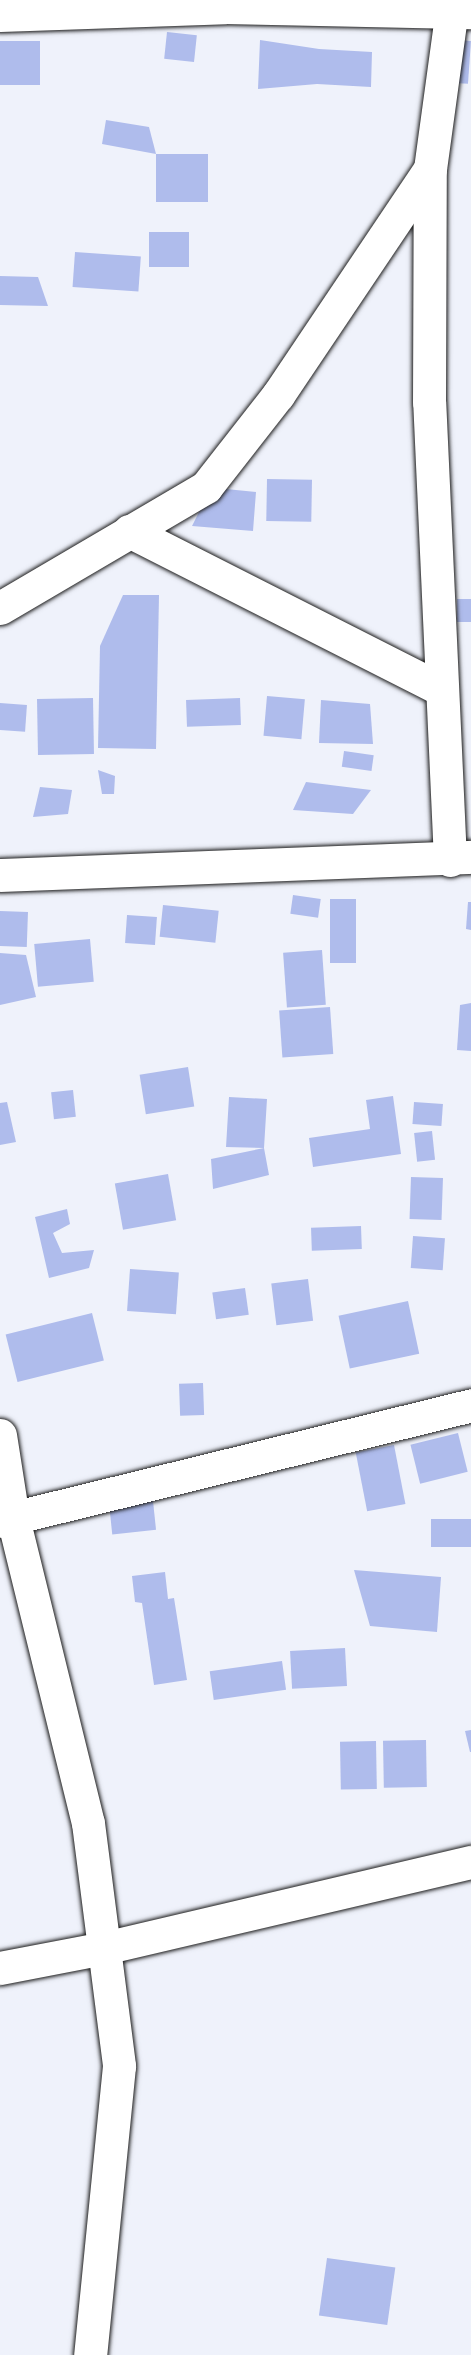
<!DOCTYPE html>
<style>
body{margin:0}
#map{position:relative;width:471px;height:2355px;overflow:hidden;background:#eff2fb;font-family:"Architects Daughter",sans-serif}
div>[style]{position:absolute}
.building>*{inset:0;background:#afbcec;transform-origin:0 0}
.roads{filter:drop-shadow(0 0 2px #1c1c1c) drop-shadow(0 0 2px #1c1c1c)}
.street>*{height:33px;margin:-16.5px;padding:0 16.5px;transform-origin:16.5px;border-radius:16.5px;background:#fff}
span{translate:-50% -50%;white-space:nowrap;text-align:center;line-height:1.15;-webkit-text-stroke:4.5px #fff;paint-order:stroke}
</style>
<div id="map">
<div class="building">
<i style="left:167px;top:32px;width:30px;height:27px;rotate:6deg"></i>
<i style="clip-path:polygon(260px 40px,319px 49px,372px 52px,371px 87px,317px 84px,258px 89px)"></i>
<i style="left:457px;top:40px;width:14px;height:43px;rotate:4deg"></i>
<i style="left:40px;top:41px;width:44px;height:40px;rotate:90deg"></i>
<i style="clip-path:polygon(106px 120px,149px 127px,156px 154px,102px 144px)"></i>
<i style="left:156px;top:154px;width:52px;height:48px"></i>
<i style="left:149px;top:232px;width:40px;height:35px"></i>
<i style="left:75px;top:252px;width:66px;height:35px;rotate:4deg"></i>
<i style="clip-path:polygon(0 276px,38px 277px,48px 306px,0 305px)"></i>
<i style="left:267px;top:479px;width:45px;height:42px;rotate:1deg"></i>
<i style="clip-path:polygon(206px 487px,256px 492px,253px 531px,192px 526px,205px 500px)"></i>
<i style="clip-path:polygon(123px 595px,159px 595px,156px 749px,98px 748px,100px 646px)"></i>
<i style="left:457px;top:599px;width:14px;height:23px"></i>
<i style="left:267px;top:696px;width:38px;height:40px;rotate:5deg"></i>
<i style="left:93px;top:698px;width:56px;height:56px;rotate:89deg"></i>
<i style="left:240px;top:698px;width:27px;height:54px;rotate:88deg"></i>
<i style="clip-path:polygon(321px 700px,370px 704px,373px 744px,319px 743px)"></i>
<i style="left:0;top:703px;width:27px;height:27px;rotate:4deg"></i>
<i style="left:344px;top:751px;width:30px;height:16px;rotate:8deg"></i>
<i style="clip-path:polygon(98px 770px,115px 776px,114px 794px,102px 794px)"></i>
<i style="clip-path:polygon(306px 782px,371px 790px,353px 814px,293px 810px)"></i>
<i style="clip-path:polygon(40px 787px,72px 790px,68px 814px,33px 817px)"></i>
<i style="left:293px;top:895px;width:28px;height:19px;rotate:8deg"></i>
<i style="left:330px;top:899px;width:26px;height:64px"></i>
<i style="clip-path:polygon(468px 902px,471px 902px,471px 930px,466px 929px)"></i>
<i style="left:163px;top:905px;width:56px;height:32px;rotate:6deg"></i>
<i style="left:0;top:911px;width:28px;height:35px;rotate:2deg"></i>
<i style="left:127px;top:915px;width:30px;height:28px;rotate:4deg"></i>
<i style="left:90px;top:939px;width:43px;height:56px;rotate:85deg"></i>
<i style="left:322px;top:950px;width:55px;height:39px;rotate:86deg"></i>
<i style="clip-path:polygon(0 953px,26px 955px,36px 997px,0 1005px)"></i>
<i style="clip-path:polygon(471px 1003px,471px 1051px,457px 1050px,460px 1005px)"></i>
<i style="left:330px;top:1007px;width:47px;height:51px;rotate:86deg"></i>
<i style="left:188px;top:1067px;width:40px;height:49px;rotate:81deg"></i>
<i style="left:73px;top:1090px;width:27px;height:22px;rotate:84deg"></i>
<i style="clip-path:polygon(393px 1096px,401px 1154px,313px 1167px,309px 1138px,370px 1129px,366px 1100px)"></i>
<i style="clip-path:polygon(229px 1097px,267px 1099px,264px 1148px,269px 1175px,213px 1189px,211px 1159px,264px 1148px,226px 1147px)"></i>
<i style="clip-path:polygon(7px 1102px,16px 1142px,0 1145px,0 1103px)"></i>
<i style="left:414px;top:1102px;width:29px;height:22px;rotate:4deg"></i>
<i style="left:432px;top:1131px;width:29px;height:18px;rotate:84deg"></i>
<i style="left:168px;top:1174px;width:47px;height:54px;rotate:80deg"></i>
<i style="left:411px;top:1177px;width:32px;height:42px;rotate:2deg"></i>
<i style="clip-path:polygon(67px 1209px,70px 1224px,53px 1233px,62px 1253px,94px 1250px,89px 1268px,49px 1278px,35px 1217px)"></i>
<i style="left:361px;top:1226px;width:23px;height:50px;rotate:88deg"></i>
<i style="left:413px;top:1236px;width:32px;height:32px;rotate:4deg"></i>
<i style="left:130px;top:1269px;width:49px;height:42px;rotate:4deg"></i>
<i style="left:308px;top:1279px;width:42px;height:37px;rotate:83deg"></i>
<i style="left:245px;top:1288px;width:27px;height:33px;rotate:82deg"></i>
<i style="left:408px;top:1301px;width:54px;height:71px;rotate:78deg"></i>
<i style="left:92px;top:1313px;width:49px;height:89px;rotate:76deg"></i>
<i style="left:203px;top:1383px;width:32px;height:24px;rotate:88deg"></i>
<i style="left:458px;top:1433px;width:40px;height:49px;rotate:76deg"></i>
<i style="left:394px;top:1445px;width:60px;height:39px;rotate:79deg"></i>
<i style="left:153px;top:1501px;width:29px;height:44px;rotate:84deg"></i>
<i style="left:471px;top:1519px;width:28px;height:40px;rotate:90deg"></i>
<i style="clip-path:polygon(354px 1570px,441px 1577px,437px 1632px,370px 1626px)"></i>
<i style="clip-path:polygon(165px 1572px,168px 1599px,174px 1598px,187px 1680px,154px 1685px,142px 1603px,135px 1602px,132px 1576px)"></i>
<i style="left:345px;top:1648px;width:38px;height:55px;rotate:87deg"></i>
<i style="left:282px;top:1661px;width:29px;height:73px;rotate:82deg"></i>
<i style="clip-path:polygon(471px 1730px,471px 1752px,470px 1752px,465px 1731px)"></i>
<i style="left:426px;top:1740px;width:47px;height:43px;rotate:89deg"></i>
<i style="left:376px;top:1741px;width:48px;height:36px;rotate:89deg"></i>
<i style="left:327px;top:2258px;width:69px;height:58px;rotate:8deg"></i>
</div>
<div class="roads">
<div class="street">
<i style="left:0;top:15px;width:225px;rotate:-2deg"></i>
<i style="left:225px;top:7px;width:246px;rotate:1.2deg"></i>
<i style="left:129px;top:531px;width:351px;rotate:26.9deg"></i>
<i style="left:0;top:608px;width:239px;rotate:-30.4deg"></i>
<i style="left:206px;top:487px;width:117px;rotate:-52deg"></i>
<i style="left:278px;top:395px;width:272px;rotate:-56.1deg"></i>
<i style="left:450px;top:860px;width:458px;rotate:-92.6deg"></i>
<i style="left:429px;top:402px;width:233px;rotate:-89.8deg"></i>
<i style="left:430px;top:169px;width:171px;rotate:-82.2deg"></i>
<i style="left:0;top:875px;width:471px;rotate:-2.2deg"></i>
<i style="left:0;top:1435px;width:84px;rotate:81.1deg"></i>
<i style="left:13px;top:1518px;width:314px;rotate:76.2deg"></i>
<i style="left:88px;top:1823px;width:245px;rotate:82.7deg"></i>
<i style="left:119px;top:2066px;width:290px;rotate:95.7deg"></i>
<i style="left:0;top:1521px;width:485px;rotate:-13.8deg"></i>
<i style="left:0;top:1968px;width:106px;rotate:-10.9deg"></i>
<i style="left:104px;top:1948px;width:377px;rotate:-13.2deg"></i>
</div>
</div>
</div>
